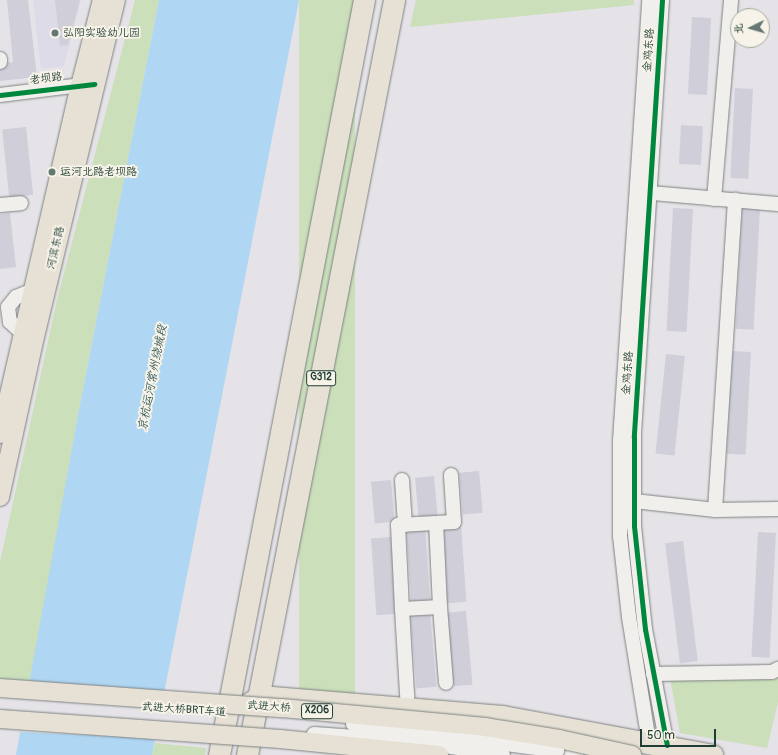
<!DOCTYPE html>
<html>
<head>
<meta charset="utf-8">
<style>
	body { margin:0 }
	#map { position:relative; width:778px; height:755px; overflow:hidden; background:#e5e3e7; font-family:Pangolin,"LXGW WenKai TC",sans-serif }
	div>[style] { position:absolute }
	.built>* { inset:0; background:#dedbe8 }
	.green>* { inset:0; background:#cadfba; transform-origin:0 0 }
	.water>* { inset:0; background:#afd6f2 }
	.pier>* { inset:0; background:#e5e3e7 }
	.building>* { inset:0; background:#cfced9; transform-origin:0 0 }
	.roads { filter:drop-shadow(0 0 1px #7e8282) drop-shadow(0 0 1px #7e8282) }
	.minor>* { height:14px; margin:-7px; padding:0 7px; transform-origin:7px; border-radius:7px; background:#f0efec }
	.major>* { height:18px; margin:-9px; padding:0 9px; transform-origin:9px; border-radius:9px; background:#e6e1d4 }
	.highway>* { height:21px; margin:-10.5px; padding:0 10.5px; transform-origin:10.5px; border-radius:10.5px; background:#e6e1d4 }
	.bridges { filter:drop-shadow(0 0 1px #7e8282) drop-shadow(0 0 1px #7e8282) }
	.minor-bridge>* { height:14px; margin:-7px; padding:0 7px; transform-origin:7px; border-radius:7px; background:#f0efec }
	.major-bridge>* { height:18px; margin:-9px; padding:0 9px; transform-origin:9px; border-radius:9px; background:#e6e1d4 }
	.cycleway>* { height:5px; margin:-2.5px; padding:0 2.5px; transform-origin:2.5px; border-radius:2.5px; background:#00873e }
	.dots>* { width:11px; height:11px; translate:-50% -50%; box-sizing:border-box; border:2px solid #f7f3e8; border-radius:50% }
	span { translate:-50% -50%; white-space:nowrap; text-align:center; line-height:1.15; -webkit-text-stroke:4px #f7f3e8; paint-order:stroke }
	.shield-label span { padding:1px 3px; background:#f7f3e8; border:1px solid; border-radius:3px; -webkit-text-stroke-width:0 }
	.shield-label { font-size:10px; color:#1f3d34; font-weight:700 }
	.poi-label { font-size:11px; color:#1f3d34 }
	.left { translate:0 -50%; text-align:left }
	.street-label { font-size:11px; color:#1f3d34 }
	.water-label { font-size:12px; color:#375b5b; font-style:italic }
	.north { position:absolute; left:730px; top:8px; width:40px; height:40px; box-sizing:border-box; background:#f7f3e8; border:1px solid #a1aaa0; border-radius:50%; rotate:265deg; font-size:11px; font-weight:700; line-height:16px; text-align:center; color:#1f3d34 }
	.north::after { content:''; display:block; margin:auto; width:14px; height:18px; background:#647773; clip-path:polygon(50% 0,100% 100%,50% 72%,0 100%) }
	.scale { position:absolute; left:640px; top:729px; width:76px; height:18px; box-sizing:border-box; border:2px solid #1f3d34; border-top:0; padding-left:5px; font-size:12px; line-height:14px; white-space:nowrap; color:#1f3d34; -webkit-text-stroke:3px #f7f3e8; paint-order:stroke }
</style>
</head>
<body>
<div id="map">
	<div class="built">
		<i style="clip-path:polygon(33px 0,81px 0,64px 66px,41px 69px)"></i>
	</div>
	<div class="green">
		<i style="clip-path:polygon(135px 0,159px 0,79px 410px,31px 681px,0 679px,0 562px,57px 300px)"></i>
		<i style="left:299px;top:0;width:56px;height:705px"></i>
		<i style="clip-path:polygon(416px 0,634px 0,634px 5px,410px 27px)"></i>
		<i style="clip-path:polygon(778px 663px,778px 702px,767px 748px,680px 733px,668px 667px,771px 666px)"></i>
		<i style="clip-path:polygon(155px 743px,206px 748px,205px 755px,152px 755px)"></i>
	</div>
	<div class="water">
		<i style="clip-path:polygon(159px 0,299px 0,152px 755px,16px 755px,79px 410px)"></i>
	</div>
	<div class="pier">
		<i style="clip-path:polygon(28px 686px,167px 696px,158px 738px,19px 732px)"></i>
	</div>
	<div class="building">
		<i style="clip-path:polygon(7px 0,28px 0,37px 77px,0 81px,0 64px,13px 62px)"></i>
		<i style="clip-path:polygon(55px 0,80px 0,68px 45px,60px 46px)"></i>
		<i style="left:692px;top:17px;width:19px;height:77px;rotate:3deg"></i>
		<i style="left:735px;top:88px;width:18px;height:90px;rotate:3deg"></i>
		<i style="left:681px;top:125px;width:22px;height:39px;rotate:3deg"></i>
		<i style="left:26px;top:127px;width:68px;height:24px;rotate:84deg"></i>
		<i style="left:742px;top:207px;width:18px;height:122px;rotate:3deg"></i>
		<i style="left:673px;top:208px;width:20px;height:123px;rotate:3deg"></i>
		<i style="clip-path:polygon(10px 213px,16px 267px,0 269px,0 214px)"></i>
		<i style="left:732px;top:351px;width:19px;height:103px;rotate:3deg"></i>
		<i style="left:666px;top:354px;width:19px;height:100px;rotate:6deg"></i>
		<i style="left:479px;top:471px;width:42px;height:20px;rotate:85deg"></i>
		<i style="left:434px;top:476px;width:42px;height:19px;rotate:85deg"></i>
		<i style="left:391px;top:480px;width:42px;height:20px;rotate:85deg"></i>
		<i style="left:461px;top:525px;width:77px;height:20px;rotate:86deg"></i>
		<i style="left:425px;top:527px;width:77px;height:19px;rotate:86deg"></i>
		<i style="left:758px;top:532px;width:18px;height:125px;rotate:3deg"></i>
		<i style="left:391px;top:537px;width:77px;height:20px;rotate:86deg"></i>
		<i style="left:683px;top:541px;width:121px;height:18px;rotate:83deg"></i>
		<i style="left:466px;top:611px;width:74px;height:19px;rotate:85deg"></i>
		<i style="left:430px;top:613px;width:74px;height:20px;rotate:85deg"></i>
	</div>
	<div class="roads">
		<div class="minor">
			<i style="left:662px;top:0;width:438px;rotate:93.7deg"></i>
			<i style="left:634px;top:437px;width:89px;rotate:90deg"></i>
			<i style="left:634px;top:526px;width:104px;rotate:83.9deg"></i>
			<i style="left:645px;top:629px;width:118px;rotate:79.3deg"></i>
			<i style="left:0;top:59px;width:3px;rotate:90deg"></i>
			<i style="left:0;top:95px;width:91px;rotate:-7deg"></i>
			<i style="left:640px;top:192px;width:139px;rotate:5deg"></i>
			<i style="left:714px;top:199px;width:200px;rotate:-85.1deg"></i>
			<i style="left:0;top:205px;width:21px;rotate:-5deg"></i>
			<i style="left:23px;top:334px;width:18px;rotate:-137deg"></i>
			<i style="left:10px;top:322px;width:15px;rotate:-98deg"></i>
			<i style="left:8px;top:307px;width:13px;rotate:-51deg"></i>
			<i style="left:16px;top:297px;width:18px;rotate:-22deg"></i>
			<i style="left:402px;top:480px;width:45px;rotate:86.2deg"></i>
			<i style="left:625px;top:500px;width:91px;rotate:6.3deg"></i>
			<i style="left:715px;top:510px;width:63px;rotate:-0.9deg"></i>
			<i style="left:715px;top:510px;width:311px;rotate:-86.3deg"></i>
			<i style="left:436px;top:523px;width:18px;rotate:-3deg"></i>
			<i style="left:454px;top:522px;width:47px;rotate:-93.7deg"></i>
			<i style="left:440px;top:607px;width:76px;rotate:85.5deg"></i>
			<i style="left:402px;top:609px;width:38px;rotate:-3deg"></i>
			<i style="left:440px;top:607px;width:84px;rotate:-92.7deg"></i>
			<i style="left:436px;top:523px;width:38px;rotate:177deg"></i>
			<i style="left:398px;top:525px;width:84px;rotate:87.3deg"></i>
			<i style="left:402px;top:609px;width:100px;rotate:86.6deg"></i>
			<i style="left:653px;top:674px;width:119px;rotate:-1deg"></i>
			<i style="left:772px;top:672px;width:7px;rotate:-27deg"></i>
			<i style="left:649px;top:742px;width:127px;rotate:-99.1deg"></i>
			<i style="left:629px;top:617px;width:81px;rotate:-96.3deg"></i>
			<i style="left:620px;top:536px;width:95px;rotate:-90deg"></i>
			<i style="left:620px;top:441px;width:442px;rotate:-86.2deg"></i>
			<i style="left:557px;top:751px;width:20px;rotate:11deg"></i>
		</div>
		<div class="major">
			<i style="left:0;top:434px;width:357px;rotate:-77.1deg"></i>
			<i style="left:80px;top:86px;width:89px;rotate:-75.7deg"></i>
			<i style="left:0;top:497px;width:164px;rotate:-77.7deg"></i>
			<i style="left:35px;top:337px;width:347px;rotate:-76.5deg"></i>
		</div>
		<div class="highway">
			<i style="left:248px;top:704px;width:14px;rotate:-34deg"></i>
			<i style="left:260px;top:696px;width:243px;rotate:4.7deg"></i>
			<i style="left:502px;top:716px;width:214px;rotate:10.5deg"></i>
			<i style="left:219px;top:755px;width:769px;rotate:-79.13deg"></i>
			<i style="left:247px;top:755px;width:769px;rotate:-78.98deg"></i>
		</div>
	</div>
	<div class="bridges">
		<div class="minor-bridge">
			<i style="left:353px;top:724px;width:206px;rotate:7.5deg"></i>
			<i style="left:314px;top:734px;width:98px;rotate:4.1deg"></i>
			<i style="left:412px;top:741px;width:92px;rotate:8.7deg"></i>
		</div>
		<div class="major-bridge">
			<i style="left:0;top:688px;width:283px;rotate:4.1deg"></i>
			<i style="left:282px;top:708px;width:204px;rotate:5.3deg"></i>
			<i style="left:485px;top:727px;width:75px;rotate:9.2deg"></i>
			<i style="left:559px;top:739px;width:75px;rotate:12.4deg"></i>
			<i style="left:0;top:719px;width:281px;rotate:4.1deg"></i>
			<i style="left:280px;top:739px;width:160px;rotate:5.7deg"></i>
		</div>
	</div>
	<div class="cycleway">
		<i style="left:662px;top:0;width:438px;rotate:93.7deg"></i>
		<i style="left:634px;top:437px;width:89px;rotate:90deg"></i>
		<i style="left:634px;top:526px;width:104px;rotate:83.9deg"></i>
		<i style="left:645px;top:629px;width:118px;rotate:79.3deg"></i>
		<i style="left:0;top:95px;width:95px;rotate:-6.7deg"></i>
	</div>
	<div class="dots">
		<i style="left:55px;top:33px;background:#647773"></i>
		<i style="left:52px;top:172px;background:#647773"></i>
	</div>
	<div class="shield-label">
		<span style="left:321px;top:378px">G312</span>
		<span style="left:317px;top:711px">X206</span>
	</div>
	<div class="poi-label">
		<span class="left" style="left:63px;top:33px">弘阳实验幼儿园</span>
		<span class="left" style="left:60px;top:172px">运河北路老坝路</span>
	</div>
	<div class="street-label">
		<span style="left:649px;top:50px;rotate:-86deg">金鸡东路</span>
		<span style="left:46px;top:79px;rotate:-7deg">老坝路</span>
		<span style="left:56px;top:248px;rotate:-77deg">河滨东路</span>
		<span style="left:628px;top:373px;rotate:-86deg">金鸡东路</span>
		<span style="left:269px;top:707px;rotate:4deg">武进大桥</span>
		<span style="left:184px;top:710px;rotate:4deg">武进大桥BRT车道</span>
	</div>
	<div class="water-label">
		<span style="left:153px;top:378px;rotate:-79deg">京杭运河常州绕城段</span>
	</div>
	<div class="north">北</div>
	<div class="scale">50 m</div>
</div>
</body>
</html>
